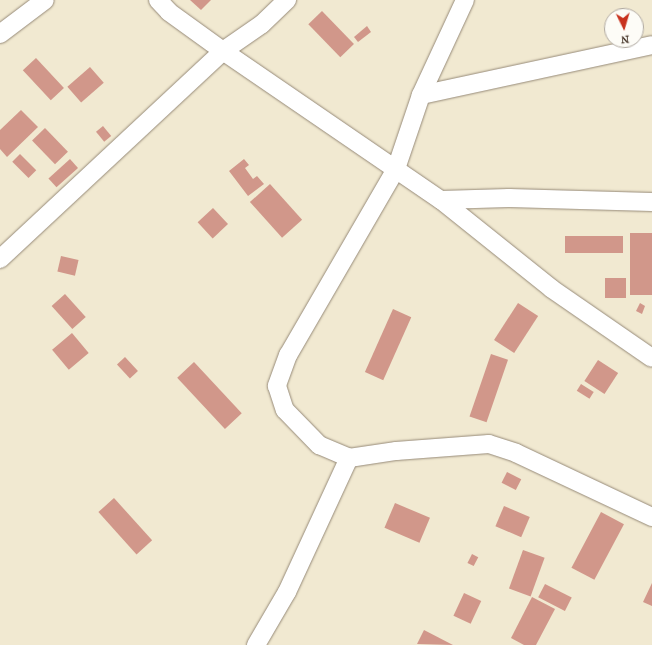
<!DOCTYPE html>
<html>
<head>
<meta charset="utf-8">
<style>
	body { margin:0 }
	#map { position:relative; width:652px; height:645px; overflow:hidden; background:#f1e9d1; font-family:"IM FELL French Canon",serif }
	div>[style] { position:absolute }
	.building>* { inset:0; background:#d1978a; transform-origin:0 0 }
	.roads { filter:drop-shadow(0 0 1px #968a78) drop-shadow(0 0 1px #968a78) }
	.minor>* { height:18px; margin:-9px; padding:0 9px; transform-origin:9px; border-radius:9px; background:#fff }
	span { translate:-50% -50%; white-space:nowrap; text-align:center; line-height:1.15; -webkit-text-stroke:4px #fdfcf7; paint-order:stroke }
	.north { position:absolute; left:604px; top:8px; width:40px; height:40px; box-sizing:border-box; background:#fdfcf7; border:1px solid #afa8a0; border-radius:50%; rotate:175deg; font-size:11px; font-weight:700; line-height:16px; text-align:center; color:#3b2a1e }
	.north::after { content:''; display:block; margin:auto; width:14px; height:18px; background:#c8321e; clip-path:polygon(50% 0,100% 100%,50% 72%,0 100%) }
</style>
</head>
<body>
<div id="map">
	<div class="building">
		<i style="clip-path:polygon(190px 0,211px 0,201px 10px)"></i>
		<i style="left:322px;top:11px;width:46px;height:19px;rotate:46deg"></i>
		<i style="clip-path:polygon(367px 26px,371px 32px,358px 42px,354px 37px)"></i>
		<i style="left:36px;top:58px;width:41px;height:18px;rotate:47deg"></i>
		<i style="left:90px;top:67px;width:21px;height:30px;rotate:49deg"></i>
		<i style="clip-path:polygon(21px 110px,38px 127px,7px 157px,0 149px,0 130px)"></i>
		<i style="left:103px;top:126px;width:13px;height:9px;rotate:51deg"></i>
		<i style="left:45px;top:128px;width:33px;height:18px;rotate:46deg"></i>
		<i style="left:20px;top:154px;width:23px;height:11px;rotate:45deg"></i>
		<i style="left:70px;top:159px;width:12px;height:29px;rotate:48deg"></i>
		<i style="clip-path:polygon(244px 159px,249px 165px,245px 168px,253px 179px,257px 176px,264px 184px,248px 196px,229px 171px)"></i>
		<i style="left:270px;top:184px;width:48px;height:27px;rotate:48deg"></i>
		<i style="left:213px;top:208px;width:22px;height:21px;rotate:47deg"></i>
		<i style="left:630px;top:233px;width:22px;height:62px"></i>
		<i style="left:623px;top:236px;width:17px;height:58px;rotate:90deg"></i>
		<i style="left:61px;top:256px;width:18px;height:16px;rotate:13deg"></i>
		<i style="left:626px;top:278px;width:20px;height:21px;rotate:90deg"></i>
		<i style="left:65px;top:294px;width:31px;height:18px;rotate:48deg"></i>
		<i style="left:518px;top:303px;width:24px;height:44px;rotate:33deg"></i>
		<i style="clip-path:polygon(640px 303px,645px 306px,642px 314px,636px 311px)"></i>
		<i style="left:393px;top:309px;width:20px;height:69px;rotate:24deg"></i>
		<i style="left:72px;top:333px;width:26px;height:26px;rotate:50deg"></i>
		<i style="left:491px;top:354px;width:18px;height:66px;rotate:19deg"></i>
		<i style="left:125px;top:357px;width:19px;height:11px;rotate:47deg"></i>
		<i style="left:598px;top:360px;width:24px;height:25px;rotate:33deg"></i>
		<i style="left:194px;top:362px;width:70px;height:23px;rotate:47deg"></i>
		<i style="left:581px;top:384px;width:15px;height:8px;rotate:32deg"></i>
		<i style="left:507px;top:472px;width:16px;height:12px;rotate:27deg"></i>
		<i style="left:114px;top:498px;width:57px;height:21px;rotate:48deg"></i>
		<i style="left:395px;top:503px;width:38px;height:27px;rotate:23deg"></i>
		<i style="left:504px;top:506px;width:28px;height:22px;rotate:23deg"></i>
		<i style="left:601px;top:512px;width:26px;height:63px;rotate:28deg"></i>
		<i style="left:523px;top:550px;width:23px;height:41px;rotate:20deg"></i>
		<i style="left:472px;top:554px;width:7px;height:10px;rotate:27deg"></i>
		<i style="clip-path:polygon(652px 583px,652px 606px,643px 602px)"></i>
		<i style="left:545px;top:584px;width:30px;height:15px;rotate:27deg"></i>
		<i style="left:464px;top:593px;width:19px;height:25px;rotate:25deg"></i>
		<i style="clip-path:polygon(532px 597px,555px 609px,536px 645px,524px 645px,511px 638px)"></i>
		<i style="clip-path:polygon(424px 630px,453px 645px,417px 644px)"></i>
	</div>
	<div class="roads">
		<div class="minor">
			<i style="left:158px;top:0;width:16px;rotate:47deg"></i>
			<i style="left:169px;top:12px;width:67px;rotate:35.8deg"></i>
			<i style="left:223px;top:51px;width:264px;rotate:34.4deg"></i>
			<i style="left:441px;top:200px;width:142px;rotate:38.7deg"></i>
			<i style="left:552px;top:289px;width:121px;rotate:34.6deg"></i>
			<i style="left:465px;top:0;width:105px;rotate:114.9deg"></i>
			<i style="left:421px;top:95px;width:78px;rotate:108.7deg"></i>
			<i style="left:396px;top:169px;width:215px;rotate:120.1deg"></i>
			<i style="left:288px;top:355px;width:33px;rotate:110deg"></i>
			<i style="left:277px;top:386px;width:25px;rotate:72deg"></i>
			<i style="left:285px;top:410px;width:49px;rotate:45.8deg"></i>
			<i style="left:319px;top:445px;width:33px;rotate:23deg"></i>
			<i style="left:349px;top:458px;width:48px;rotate:-8.5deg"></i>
			<i style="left:396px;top:451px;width:93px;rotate:-4.3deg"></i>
			<i style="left:489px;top:444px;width:28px;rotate:18deg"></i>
			<i style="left:516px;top:453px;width:150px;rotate:25.2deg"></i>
			<i style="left:0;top:34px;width:56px;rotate:-37.1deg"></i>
			<i style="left:421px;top:95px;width:236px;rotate:-12.2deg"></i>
			<i style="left:441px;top:200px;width:68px;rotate:-1.7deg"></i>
			<i style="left:509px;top:198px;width:143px;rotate:1.6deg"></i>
			<i style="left:0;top:259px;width:305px;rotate:-43deg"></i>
			<i style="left:223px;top:51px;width:47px;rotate:-34.7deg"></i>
			<i style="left:262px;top:24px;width:35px;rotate:-44deg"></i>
			<i style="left:256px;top:645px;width:61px;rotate:-59.7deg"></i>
			<i style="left:287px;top:592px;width:148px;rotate:-65.2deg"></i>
		</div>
	</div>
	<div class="north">N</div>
</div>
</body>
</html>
